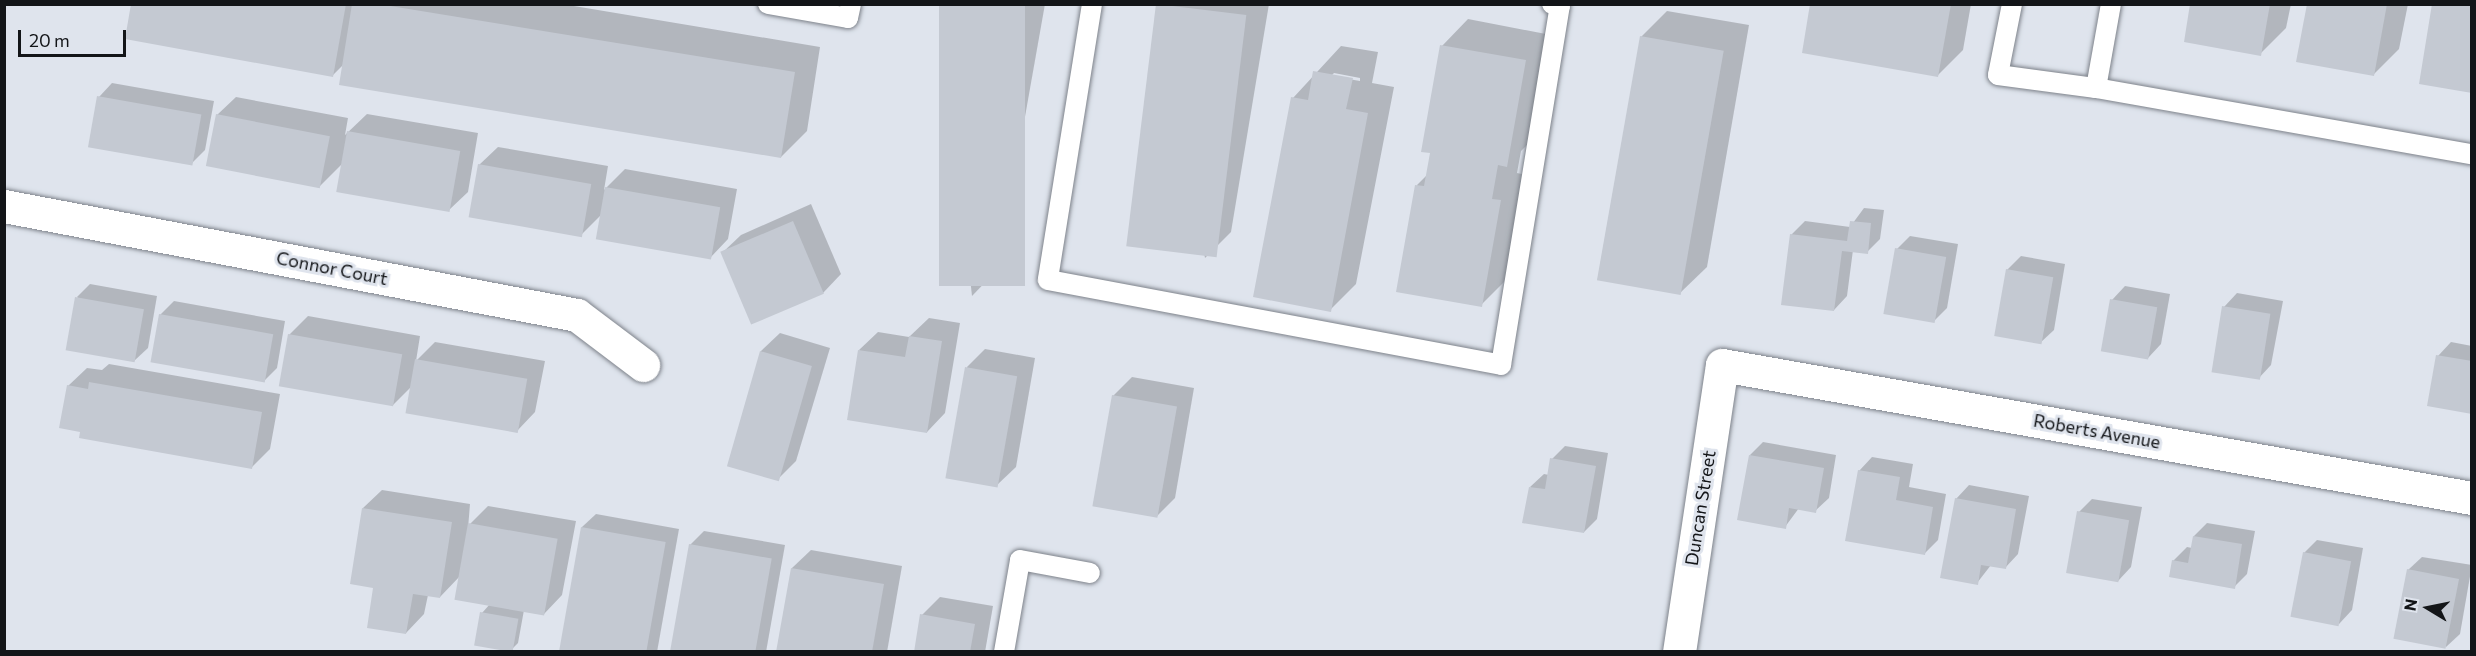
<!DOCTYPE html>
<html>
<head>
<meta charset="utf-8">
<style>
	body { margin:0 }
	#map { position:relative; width:2476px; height:656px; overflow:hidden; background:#dfe4ed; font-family:Commissioner,sans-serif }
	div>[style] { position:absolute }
	.shadow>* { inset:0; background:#0003 }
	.building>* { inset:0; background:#c4c9d2; transform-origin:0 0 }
	.roads { filter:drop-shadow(0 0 2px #7d828a) drop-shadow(0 0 2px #7d828a) }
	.lane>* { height:20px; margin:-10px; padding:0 10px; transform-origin:10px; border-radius:10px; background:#fff }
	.street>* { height:33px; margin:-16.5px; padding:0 16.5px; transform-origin:16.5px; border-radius:16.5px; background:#fff }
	span { translate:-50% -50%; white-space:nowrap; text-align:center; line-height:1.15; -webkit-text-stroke:6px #dfe4ed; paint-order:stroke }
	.street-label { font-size:18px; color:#131518 }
	.frame { position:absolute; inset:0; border:6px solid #131518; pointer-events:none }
	.north { position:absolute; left:2398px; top:578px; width:60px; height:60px; -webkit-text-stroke:4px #dfe4ed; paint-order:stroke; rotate:280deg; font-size:16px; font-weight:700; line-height:24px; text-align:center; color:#131518 }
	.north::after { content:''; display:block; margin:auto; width:21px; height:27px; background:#131518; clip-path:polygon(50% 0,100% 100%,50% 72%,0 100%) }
	.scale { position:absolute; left:18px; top:30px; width:108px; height:27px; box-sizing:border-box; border:3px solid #131518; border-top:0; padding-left:8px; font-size:18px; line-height:21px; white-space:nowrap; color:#131518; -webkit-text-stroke:4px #dfe4ed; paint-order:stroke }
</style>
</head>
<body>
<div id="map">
	<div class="shadow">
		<i style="clip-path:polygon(133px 4px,562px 4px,820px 47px,807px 131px,781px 157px,344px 64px,332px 76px)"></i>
		<i style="clip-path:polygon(940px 4px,1045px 4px,998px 269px,972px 296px)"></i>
		<i style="clip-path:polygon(1157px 4px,1269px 4px,1231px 232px,1205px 258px)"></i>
		<i style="clip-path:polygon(1812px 4px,1971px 4px,1963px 50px,1937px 76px)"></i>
		<i style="clip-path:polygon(2192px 4px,2291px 4px,2286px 28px,2260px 54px)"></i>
		<i style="clip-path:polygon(2309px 4px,2408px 4px,2399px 49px,2373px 75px)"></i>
		<i style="clip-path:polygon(1667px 11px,1749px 25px,1707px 267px,1680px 293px,1641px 37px)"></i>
		<i style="clip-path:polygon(1468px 19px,1551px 35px,1533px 139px,1521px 151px,1517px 173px,1526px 175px,1507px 279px,1481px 305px,1417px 185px,1428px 174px,1442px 46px)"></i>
		<i style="clip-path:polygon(evenodd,1341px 46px,1378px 52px,1372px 83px,1394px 87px,1356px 284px,1330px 310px,1293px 98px,1341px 46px,1334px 73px,1360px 78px,1360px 81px,1331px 76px,1334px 73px)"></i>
		<i style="clip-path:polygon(112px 83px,214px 101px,205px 150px,192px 163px,99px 97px)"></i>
		<i style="clip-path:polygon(236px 97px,348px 118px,345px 135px,367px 114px,478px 133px,468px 192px,449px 210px,342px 164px,320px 186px,217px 115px)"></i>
		<i style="clip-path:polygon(498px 147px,608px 166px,604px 190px,625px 169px,737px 189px,728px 239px,710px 258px,602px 214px,581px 235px,479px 165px)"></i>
		<i style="clip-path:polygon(811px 204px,841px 274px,823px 293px,722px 253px,741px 235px)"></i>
		<i style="clip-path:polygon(1864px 208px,1884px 210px,1880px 239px,1867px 252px,1853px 250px,1847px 296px,1834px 310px,1791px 235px,1805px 221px,1850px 227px)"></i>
		<i style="clip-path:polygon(1910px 236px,1958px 244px,1947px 308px,1934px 321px,1897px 249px)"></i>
		<i style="clip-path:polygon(2021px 256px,2065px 264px,2054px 330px,2040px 343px,2007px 270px)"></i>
		<i style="clip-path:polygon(90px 284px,157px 296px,148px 348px,134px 361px,77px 297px)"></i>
		<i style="clip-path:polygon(2125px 286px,2170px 294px,2161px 344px,2148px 358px,2112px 300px)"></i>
		<i style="clip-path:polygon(2237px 293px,2283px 301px,2271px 365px,2258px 379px,2224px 307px)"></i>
		<i style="clip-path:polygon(174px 301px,285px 321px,277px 368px,264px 381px,160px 315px)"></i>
		<i style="clip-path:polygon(308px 316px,420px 336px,416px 361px,435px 342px,545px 361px,535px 412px,517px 431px,412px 386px,393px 405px,289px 335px)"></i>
		<i style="clip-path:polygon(929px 318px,960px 323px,945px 413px,927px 432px,859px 350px,878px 332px,909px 337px)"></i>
		<i style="clip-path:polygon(780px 333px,830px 348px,796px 461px,778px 479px,728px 465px,761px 351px)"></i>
		<i style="clip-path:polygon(2451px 342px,2472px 346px,2472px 412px,2438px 356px)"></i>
		<i style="clip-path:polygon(985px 349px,1035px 358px,1016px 467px,997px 485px,967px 367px)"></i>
		<i style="clip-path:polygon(109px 364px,280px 394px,270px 449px,252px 467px,82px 430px,68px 386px,87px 368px,102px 370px)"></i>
		<i style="clip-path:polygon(1132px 377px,1194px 388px,1175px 498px,1157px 516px,1113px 396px)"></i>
		<i style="clip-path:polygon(1763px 442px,1836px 455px,1829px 498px,1815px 511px,1799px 508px,1785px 527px,1750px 455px)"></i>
		<i style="clip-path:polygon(1565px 446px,1608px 453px,1597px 519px,1584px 532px,1530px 487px,1544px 474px,1549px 475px,1552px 459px)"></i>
		<i style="clip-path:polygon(1872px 457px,1913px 464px,1909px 487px,1946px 494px,1938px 540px,1925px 553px,1859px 471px)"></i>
		<i style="clip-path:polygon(1969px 485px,2029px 496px,2018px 554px,2005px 568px,1991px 565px,1977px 583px,1956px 499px)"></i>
		<i style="clip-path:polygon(382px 490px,470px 504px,467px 541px,470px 524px,488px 506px,576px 521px,562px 595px,544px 614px,524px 610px,518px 643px,511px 650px,482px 613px,490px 604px,461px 575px,440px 597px,428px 595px,424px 614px,406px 633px,375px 587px,363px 508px)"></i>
		<i style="clip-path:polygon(2092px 499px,2142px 507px,2131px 567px,2118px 581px,2079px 512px)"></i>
		<i style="clip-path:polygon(596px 514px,679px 529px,657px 652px,560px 652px,582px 527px)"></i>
		<i style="clip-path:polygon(2207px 523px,2255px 531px,2247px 574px,2234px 587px,2173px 561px,2187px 547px,2192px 548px,2194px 536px)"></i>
		<i style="clip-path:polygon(704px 531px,785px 545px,766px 652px,671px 652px,690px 545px)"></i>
		<i style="clip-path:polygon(2317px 540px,2363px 548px,2352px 610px,2339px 624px,2304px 553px)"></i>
		<i style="clip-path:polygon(811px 550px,902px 566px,887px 652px,778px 652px,792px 568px)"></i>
		<i style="clip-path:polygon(2422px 557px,2472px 565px,2460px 634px,2446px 647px,2408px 570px)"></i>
		<i style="clip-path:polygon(940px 597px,993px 606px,985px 652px,915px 652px,922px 615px)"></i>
	</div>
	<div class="building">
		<i style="clip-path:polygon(131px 4px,346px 4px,333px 77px,125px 39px)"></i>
		<i style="clip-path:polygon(352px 4px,378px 4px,795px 72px,781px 158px,339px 85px)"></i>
		<i style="left:939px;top:4px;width:86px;height:282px"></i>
		<i style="left:1156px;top:4px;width:91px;height:244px;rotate:7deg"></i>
		<i style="clip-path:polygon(1810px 4px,1951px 4px,1938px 77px,1802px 53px)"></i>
		<i style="clip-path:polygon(2190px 4px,2270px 4px,2261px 56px,2184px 42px)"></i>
		<i style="clip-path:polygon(2307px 4px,2387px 4px,2374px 76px,2296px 62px)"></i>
		<i style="clip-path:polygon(2432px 4px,2472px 4px,2472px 93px,2419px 84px)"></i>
		<i style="left:1640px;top:36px;width:85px;height:248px;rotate:10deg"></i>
		<i style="clip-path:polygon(1440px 45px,1526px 60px,1507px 167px,1498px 165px,1492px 199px,1501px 200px,1482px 307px,1396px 292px,1415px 185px,1424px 186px,1430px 153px,1421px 152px)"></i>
		<i style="clip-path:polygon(1313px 71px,1353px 78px,1346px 109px,1368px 113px,1331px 312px,1253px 297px,1291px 97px,1308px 100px)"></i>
		<i style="left:97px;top:96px;width:106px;height:52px;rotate:10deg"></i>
		<i style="left:216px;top:114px;width:116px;height:53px;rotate:11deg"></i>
		<i style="left:347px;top:131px;width:115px;height:62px;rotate:10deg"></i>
		<i style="left:478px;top:164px;width:115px;height:54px;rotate:10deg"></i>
		<i style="left:605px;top:187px;width:117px;height:53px;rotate:10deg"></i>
		<i style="left:793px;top:221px;width:79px;height:79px;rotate:67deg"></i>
		<i style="clip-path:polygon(1850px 221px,1871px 223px,1868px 254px,1842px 251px,1834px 311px,1781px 305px,1790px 234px,1847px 241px)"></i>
		<i style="left:1895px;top:248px;width:52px;height:67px;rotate:10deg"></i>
		<i style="left:2006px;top:269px;width:48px;height:68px;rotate:10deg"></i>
		<i style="left:75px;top:297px;width:70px;height:54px;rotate:10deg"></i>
		<i style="left:2110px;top:299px;width:48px;height:53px;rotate:10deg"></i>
		<i style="left:2222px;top:306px;width:49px;height:67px;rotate:9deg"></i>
		<i style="left:159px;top:314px;width:116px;height:49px;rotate:10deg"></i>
		<i style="left:288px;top:334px;width:116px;height:53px;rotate:10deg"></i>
		<i style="clip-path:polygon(909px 336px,942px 341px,927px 433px,847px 420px,858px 350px,905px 357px)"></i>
		<i style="left:760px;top:351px;width:54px;height:120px;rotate:16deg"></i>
		<i style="clip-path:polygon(2436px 355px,2472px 361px,2472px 414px,2427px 406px)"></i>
		<i style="left:415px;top:359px;width:114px;height:55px;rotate:10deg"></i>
		<i style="left:965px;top:367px;width:53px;height:113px;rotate:10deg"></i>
		<i style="clip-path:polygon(89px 382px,262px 412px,252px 469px,79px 438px,80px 432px,59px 428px,67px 385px,88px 389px)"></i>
		<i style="left:1112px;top:395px;width:66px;height:113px;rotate:10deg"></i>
		<i style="clip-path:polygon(1749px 455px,1824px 468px,1816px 513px,1789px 508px,1786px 529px,1737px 520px)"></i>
		<i style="clip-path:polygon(1550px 458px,1596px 466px,1584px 533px,1522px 523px,1529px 487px,1545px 489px)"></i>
		<i style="clip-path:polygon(1858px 470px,1900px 477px,1896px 500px,1933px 507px,1925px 555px,1845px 541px)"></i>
		<i style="clip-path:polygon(1955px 498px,2016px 509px,2006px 569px,1981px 565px,1978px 585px,1940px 578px)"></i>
		<i style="clip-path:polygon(362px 508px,452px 522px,440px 598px,413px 594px,406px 634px,367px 628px,373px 588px,350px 584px)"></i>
		<i style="left:2077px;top:511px;width:53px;height:63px;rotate:10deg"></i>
		<i style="left:468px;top:523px;width:91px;height:78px;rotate:10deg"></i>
		<i style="left:581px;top:527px;width:86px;height:127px;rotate:10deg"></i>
		<i style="clip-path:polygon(2193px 536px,2242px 544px,2235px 589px,2169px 577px,2172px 560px,2188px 563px)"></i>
		<i style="left:689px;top:544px;width:84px;height:110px;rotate:10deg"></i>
		<i style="left:2303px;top:552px;width:49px;height:66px;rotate:11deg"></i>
		<i style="clip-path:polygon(791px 568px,884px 584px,872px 652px,776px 652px)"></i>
		<i style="left:2407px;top:569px;width:53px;height:71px;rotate:11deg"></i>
		<i style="left:480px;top:612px;width:39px;height:34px;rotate:10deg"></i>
		<i style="clip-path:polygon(920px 614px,975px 624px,970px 652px,914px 652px)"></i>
	</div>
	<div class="roads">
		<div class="lane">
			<i style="left:768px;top:4px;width:81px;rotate:9.9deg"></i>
			<i style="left:848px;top:18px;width:14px;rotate:-78deg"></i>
			<i style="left:1092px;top:4px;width:279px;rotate:99.1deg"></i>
			<i style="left:1048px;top:280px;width:461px;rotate:10.6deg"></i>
			<i style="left:1501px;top:365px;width:364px;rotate:-80.7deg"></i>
			<i style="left:1560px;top:6px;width:8px;rotate:-166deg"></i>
			<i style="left:2012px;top:4px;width:72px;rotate:101.2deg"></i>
			<i style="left:1998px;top:75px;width:99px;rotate:7.6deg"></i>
			<i style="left:2096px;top:88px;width:382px;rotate:10deg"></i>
			<i style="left:2096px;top:88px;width:85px;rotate:-79.9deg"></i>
			<i style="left:1004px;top:652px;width:93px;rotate:-80.1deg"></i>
			<i style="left:1020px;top:560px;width:71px;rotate:10.5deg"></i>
		</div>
		<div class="street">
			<i style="left:4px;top:206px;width:583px;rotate:10.77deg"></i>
			<i style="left:577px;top:315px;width:83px;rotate:37.1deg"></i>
			<i style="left:1679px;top:652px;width:290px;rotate:-81.5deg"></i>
			<i style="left:1722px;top:365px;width:762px;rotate:10.06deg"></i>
		</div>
	</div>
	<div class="street-label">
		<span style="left:332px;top:268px;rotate:11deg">Connor Court</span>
		<span style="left:2097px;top:431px;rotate:10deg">Roberts Avenue</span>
		<span style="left:1700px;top:508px;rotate:-81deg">Duncan Street</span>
	</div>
	<div class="frame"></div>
	<div class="north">N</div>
	<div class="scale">20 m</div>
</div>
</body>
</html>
